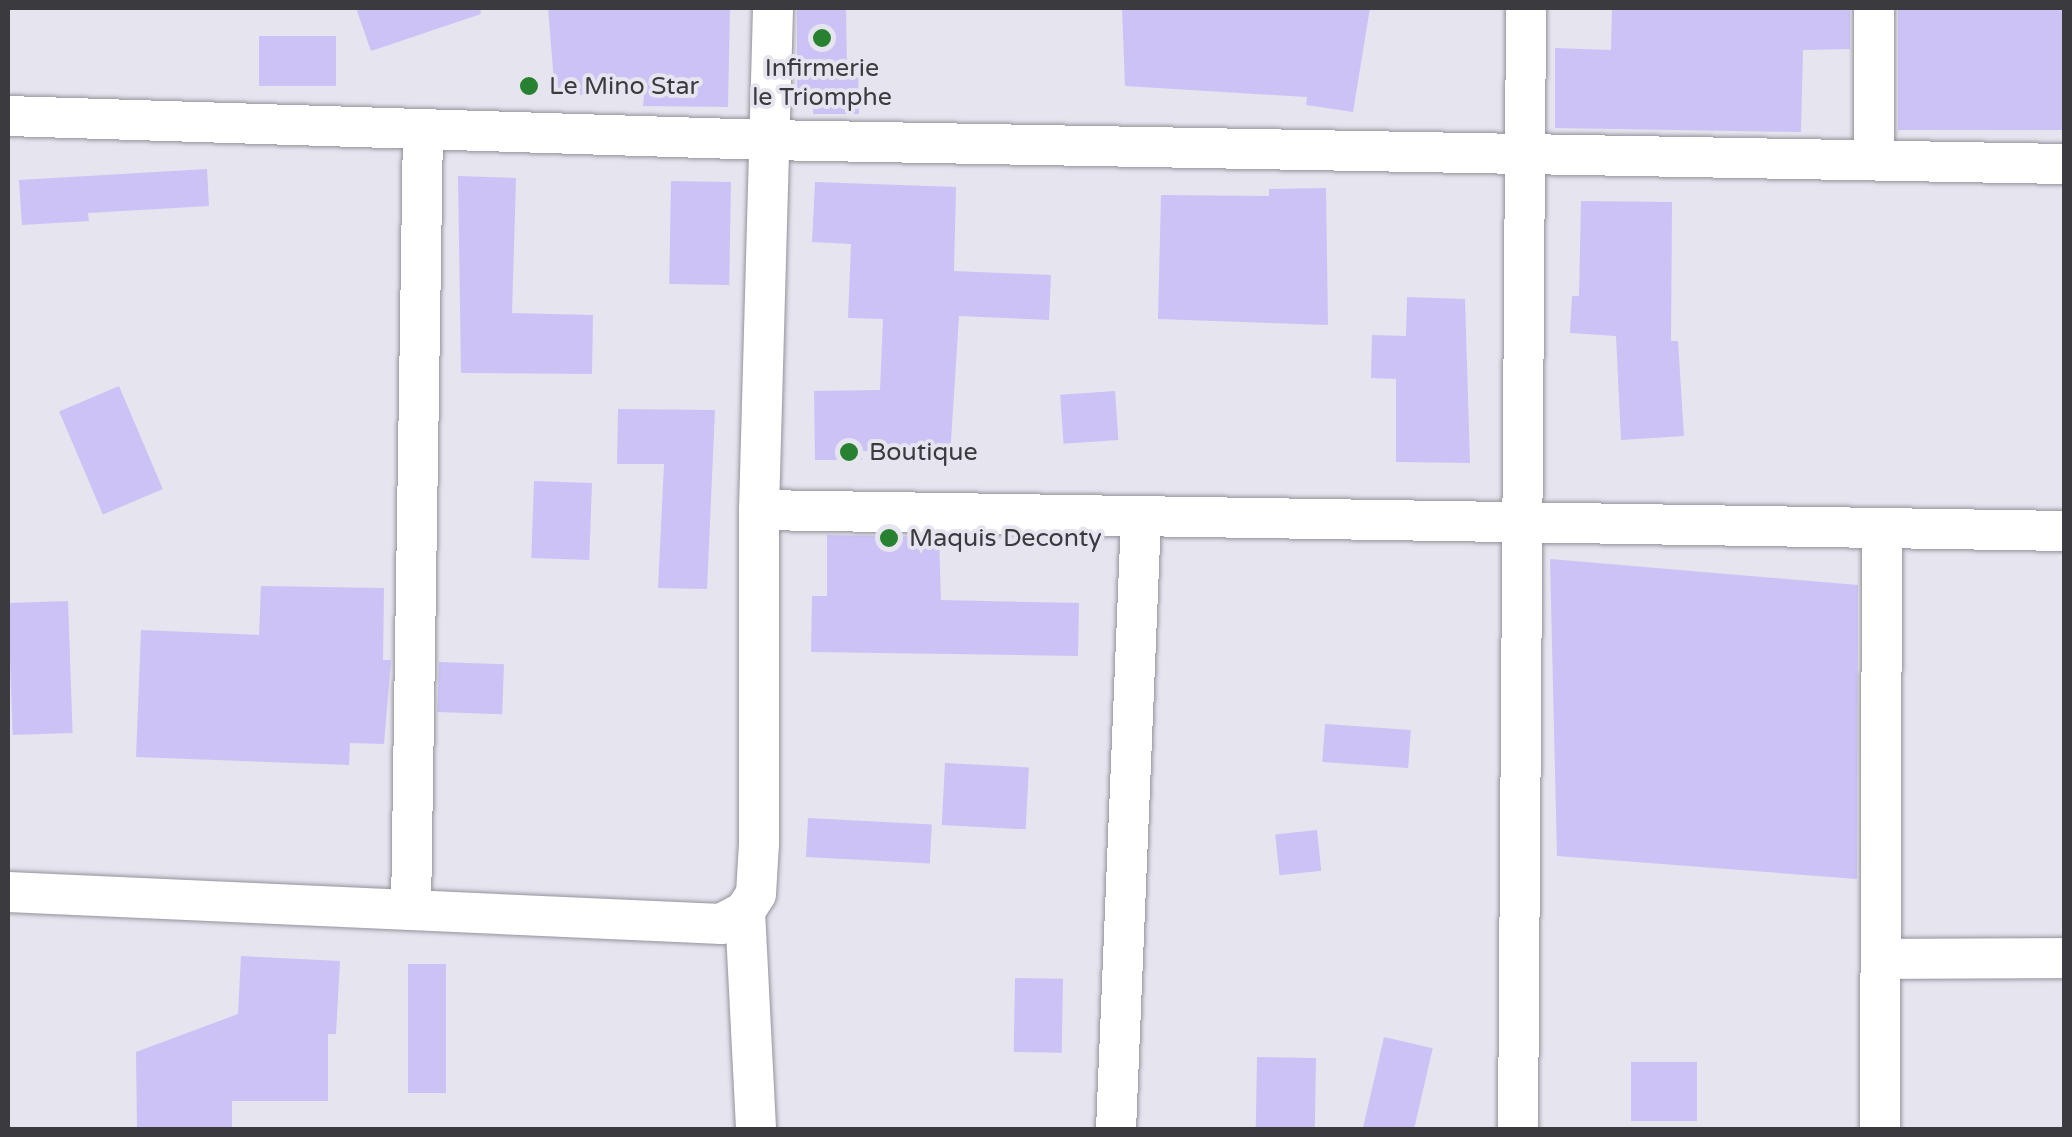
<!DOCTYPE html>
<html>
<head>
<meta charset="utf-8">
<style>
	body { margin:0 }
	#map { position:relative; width:2072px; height:1137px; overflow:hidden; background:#e6e4ee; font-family:"Varela Round",sans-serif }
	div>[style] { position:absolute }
	.building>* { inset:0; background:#cdc2f5; transform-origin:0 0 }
	.roads { filter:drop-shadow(0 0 2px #94929b) drop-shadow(0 0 2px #94929b) }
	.minor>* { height:40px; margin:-20px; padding:0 20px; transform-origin:20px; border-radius:20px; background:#fff }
	.dots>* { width:28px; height:28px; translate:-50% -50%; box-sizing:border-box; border:5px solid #e6e4ee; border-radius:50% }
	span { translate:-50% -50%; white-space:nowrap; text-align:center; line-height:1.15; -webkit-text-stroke:8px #e6e4ee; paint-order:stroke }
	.poi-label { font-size:25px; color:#3b3a3e }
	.left { translate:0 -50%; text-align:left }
	.frame { position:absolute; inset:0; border:10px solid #3b3a3e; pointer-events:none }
</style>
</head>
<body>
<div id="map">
	<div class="building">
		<i style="clip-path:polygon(356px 8px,480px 8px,481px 14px,371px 51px)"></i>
		<i style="clip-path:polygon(548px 8px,730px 8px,728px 107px,643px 106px,644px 96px,555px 94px)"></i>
		<i style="clip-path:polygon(797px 8px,846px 8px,847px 68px,858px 68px,859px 114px,813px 114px,813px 90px,797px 91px)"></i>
		<i style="clip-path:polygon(1122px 8px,1370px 8px,1353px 112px,1306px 105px,1307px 97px,1125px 86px)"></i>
		<i style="clip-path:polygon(1612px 8px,1850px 8px,1850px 49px,1803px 50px,1801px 132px,1555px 128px,1555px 48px,1611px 50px)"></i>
		<i style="left:1898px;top:8px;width:166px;height:122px"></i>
		<i style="left:259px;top:36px;width:77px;height:50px"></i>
		<i style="clip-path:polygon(207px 169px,209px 206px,88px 213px,89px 221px,22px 225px,19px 180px)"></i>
		<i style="clip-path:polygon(458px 176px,516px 178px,512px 313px,593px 315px,592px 374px,461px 373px)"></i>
		<i style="left:671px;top:181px;width:60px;height:103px;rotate:1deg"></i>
		<i style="clip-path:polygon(815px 182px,956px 187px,954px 271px,1051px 275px,1049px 320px,959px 316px,950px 456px,862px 451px,862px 460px,815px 460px,814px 391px,880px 390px,883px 319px,848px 318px,851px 244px,812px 242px)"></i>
		<i style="clip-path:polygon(1326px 188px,1328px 325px,1158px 319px,1161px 195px,1269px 196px,1269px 189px)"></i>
		<i style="clip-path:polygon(1581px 201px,1672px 202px,1671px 341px,1678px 341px,1684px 436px,1621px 440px,1616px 336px,1570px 333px,1572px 296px,1579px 296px)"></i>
		<i style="clip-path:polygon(1407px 297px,1465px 299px,1470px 463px,1396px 462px,1396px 379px,1371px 378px,1372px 335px,1406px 336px)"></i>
		<i style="left:119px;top:386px;width:112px;height:65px;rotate:67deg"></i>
		<i style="left:1115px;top:391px;width:49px;height:55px;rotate:86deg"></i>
		<i style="clip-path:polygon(618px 409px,715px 410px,707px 589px,658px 588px,664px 464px,617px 464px)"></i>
		<i style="left:534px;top:481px;width:58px;height:77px;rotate:2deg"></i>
		<i style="clip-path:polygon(827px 535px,939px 537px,941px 600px,1079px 603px,1078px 656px,811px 652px,812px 596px,827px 596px)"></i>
		<i style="clip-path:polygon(1550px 559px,1858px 585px,1857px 879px,1557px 856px)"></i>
		<i style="clip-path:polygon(261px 586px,384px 588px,383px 660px,391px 660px,384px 744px,350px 743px,349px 765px,136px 757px,141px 630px,259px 635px)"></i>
		<i style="left:68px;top:601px;width:132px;height:60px;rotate:88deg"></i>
		<i style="left:439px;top:662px;width:65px;height:50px;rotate:2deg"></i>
		<i style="left:1325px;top:724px;width:86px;height:38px;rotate:4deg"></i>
		<i style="left:945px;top:763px;width:84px;height:62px;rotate:3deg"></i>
		<i style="left:808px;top:818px;width:124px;height:39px;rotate:3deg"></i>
		<i style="left:1317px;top:830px;width:41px;height:42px;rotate:84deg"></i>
		<i style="clip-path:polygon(241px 956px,340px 961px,336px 1034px,328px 1034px,328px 1101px,232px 1101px,232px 1130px,137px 1130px,136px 1052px,238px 1014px)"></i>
		<i style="left:408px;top:964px;width:38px;height:129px"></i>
		<i style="left:1015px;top:978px;width:48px;height:74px;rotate:1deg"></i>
		<i style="left:1384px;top:1037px;width:50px;height:95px;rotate:13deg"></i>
		<i style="left:1257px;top:1057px;width:59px;height:73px;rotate:1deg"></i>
		<i style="left:1631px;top:1062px;width:66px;height:59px"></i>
	</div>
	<div class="roads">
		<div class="minor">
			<i style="left:1874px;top:8px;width:150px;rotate:90deg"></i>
			<i style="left:8px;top:116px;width:759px;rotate:1.81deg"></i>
			<i style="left:767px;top:140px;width:1297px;rotate:1.06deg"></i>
			<i style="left:759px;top:510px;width:1305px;rotate:0.92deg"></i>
			<i style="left:8px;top:892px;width:714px;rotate:2.57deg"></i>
			<i style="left:721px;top:924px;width:27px;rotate:-28deg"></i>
			<i style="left:745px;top:911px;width:20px;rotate:-57deg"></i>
			<i style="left:756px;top:894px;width:50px;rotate:-86.6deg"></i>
			<i style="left:759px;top:844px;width:334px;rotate:-90deg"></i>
			<i style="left:759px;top:510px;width:502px;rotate:-88.4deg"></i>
			<i style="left:411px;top:910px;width:780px;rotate:-89.12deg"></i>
			<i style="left:745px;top:911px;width:219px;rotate:87.1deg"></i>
			<i style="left:1883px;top:959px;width:181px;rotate:-0.3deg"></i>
			<i style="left:1116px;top:1130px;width:614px;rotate:-87.66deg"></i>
			<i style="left:1518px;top:1130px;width:1122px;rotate:-89.59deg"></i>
			<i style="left:1880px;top:1130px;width:600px;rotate:-89.81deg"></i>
		</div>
	</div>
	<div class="dots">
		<i style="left:822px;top:38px;background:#288131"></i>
		<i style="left:529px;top:86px;background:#288131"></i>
		<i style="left:849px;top:452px;background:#288131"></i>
		<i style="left:889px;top:538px;background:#288131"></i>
	</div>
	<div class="poi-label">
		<span style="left:822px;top:83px">Infirmerie<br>le Triomphe</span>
		<span class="left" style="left:549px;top:86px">Le Mino Star</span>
		<span class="left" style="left:869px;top:452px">Boutique</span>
		<span class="left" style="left:909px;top:538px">Maquis Deconty</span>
	</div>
	<div class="frame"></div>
</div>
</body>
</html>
